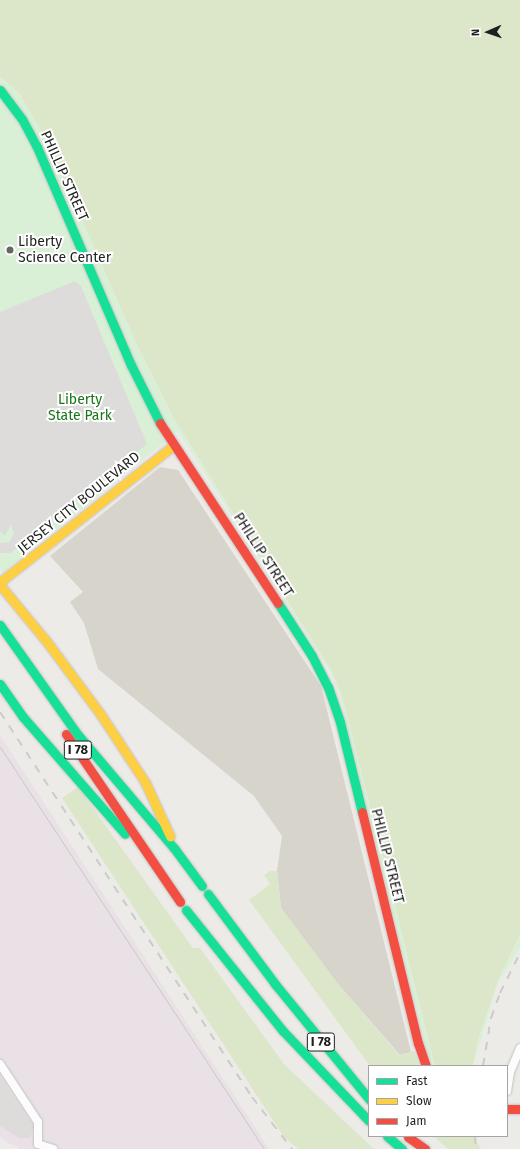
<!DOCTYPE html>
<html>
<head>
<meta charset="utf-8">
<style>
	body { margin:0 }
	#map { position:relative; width:520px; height:1149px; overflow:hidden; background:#edebe8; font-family:"Fira Sans",sans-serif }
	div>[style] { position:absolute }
	.industrial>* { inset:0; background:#eae1e7 }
	.construction>* { inset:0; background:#d6d4cb }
	.grass>* { inset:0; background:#dce7ca }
	.park>* { inset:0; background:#d9f0d6 }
	.parking>* { inset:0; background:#dddcdb }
	.roads { filter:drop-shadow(0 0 1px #c3c2c0) drop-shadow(0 0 1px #c3c2c0) }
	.street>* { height:8px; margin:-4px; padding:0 4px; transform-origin:4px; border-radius:4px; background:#fcfcfc }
	.fast>* { height:9px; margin:-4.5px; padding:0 4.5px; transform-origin:4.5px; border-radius:4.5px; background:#16e098 }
	.slow>* { height:9px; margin:-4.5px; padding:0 4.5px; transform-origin:4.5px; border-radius:4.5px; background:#ffcf43 }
	.jam>* { height:9px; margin:-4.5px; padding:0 4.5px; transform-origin:4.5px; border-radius:4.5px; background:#f24e42 }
	.tram>* { height:1px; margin:-0.5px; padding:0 0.5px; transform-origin:0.5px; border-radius:0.5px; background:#cbcbca }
	.rail>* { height:2px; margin-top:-1px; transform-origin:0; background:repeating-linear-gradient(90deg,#cbcbca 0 8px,transparent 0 16px) }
	.dots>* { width:11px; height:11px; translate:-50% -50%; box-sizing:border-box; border:2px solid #fff; border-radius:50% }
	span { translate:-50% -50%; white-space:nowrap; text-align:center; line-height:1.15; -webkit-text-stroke:4px #fff; paint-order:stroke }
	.shield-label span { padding:1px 3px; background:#fff; border:1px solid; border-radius:3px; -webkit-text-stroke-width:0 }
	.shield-label { font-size:13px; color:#1f1f1f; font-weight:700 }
	.street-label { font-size:14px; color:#1f1f1f }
	.poi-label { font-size:14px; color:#1f1f1f }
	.left { translate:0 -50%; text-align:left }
	.park-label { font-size:14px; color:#177417 }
	.legend { position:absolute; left:368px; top:1065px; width:140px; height:72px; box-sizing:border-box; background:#fff; border:1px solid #a5a5a5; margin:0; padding:5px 7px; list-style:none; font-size:12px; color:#1f1f1f }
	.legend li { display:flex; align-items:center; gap:8px; height:20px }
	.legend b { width:20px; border:1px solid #a5a5a5 }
	.north { position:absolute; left:468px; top:12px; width:40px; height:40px; -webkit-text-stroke:3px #fff; paint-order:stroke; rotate:268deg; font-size:11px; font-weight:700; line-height:16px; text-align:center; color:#1f1f1f }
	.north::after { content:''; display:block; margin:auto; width:14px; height:18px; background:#1f1f1f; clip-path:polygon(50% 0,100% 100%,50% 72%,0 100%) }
</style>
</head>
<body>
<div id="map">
	<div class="industrial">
		<i style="clip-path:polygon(0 735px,269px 1149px,18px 1149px,18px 1147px,6px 1142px,0 1136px)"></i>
	</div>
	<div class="construction">
		<i style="clip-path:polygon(160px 467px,178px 470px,321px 686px,411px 1052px,400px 1055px,338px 984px,281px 908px,277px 871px,282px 836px,254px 796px,98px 669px,84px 623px,70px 602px,83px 592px,50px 556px)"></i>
	</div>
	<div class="grass">
		<i style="clip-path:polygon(0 0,520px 0,520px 935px,498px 981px,478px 1040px,473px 1066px,435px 1066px,341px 692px,332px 672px,173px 417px,137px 345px,47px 141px,19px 93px,0 77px)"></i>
		<i style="clip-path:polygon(78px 787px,193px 948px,200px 948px,284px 1064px,374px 1149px,298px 1149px,284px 1137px,62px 798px)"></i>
		<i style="clip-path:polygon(270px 871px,277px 871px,281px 908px,338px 984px,399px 1055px,414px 1051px,420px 1066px,370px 1066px,249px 900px,270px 884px,264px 875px)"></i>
		<i style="clip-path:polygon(433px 1136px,473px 1136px,481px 1149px,448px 1149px)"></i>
	</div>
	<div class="park">
		<i style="clip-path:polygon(0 77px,19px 93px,47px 141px,137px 345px,173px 417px,332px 672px,341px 692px,435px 1066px,428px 1056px,339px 692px,331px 673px,178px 431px,3px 573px,0 569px)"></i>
		<i style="clip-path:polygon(520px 935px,520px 948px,498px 983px,473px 1066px,478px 1040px,498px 981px)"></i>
	</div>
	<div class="parking">
		<i style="clip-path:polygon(75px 281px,81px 286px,147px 444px,31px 539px,25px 536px,17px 548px,10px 553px,0 553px,0 543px,9px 542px,14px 533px,11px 525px,5px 536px,0 531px,0 312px)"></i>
		<i style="clip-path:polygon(0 1076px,34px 1127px,30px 1138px,19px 1138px,0 1126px)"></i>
	</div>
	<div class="roads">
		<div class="street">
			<i style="left:0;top:1064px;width:69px;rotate:56.8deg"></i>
			<i style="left:38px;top:1122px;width:22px;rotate:90deg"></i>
			<i style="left:38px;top:1144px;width:16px;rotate:18deg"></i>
			<i style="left:507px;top:1091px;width:19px;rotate:-81deg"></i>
			<i style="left:510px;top:1072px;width:26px;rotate:-67deg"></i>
		</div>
		<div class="fast">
			<i style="left:0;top:90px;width:36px;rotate:53deg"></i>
			<i style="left:22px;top:119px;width:32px;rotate:62deg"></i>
			<i style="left:37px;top:147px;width:237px;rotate:66.7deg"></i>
			<i style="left:131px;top:365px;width:65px;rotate:63.4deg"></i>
			<i style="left:278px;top:603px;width:63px;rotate:57.3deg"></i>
			<i style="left:312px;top:656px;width:35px;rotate:63deg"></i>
			<i style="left:328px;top:687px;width:37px;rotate:71deg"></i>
			<i style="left:340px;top:722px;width:93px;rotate:76.3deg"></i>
			<i style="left:0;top:625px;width:135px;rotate:54.7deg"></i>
			<i style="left:78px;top:735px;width:148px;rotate:49.7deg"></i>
			<i style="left:174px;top:848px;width:47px;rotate:53.6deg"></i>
			<i style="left:0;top:684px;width:40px;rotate:55.1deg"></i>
			<i style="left:23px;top:717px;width:155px;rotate:48.9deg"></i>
			<i style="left:208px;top:894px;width:112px;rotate:53.3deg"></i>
			<i style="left:275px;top:984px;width:149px;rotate:50.7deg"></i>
			<i style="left:186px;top:910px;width:155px;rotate:51.3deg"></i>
			<i style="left:283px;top:1031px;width:124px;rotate:46.3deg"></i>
			<i style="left:387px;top:1136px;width:20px;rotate:41deg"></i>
		</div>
		<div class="slow">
			<i style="left:0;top:582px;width:221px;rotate:-38.2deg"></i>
			<i style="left:0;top:585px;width:74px;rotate:50.5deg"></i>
			<i style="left:47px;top:642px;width:91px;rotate:53.5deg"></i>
			<i style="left:101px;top:715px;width:80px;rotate:56.7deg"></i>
			<i style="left:145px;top:782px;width:60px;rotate:65.2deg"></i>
		</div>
		<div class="jam">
			<i style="left:160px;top:423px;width:215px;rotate:56.8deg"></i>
			<i style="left:66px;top:734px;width:203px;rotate:55.8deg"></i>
			<i style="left:362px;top:812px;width:238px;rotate:76.4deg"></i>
			<i style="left:418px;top:1043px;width:24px;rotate:71deg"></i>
			<i style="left:507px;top:1109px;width:13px"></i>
			<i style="left:408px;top:1137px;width:21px;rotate:35deg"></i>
		</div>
	</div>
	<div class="tram">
		<i style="left:0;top:747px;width:481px;rotate:56.7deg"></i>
	</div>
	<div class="rail">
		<i style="left:0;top:712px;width:460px;rotate:56.8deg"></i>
		<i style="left:252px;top:1097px;width:66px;rotate:52.4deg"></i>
		<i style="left:483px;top:1066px;width:49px;rotate:-80.5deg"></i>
		<i style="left:491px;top:1018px;width:27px;rotate:-70deg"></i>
		<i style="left:500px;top:993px;width:45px;rotate:-63.4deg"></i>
		<i style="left:475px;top:1136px;width:13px;rotate:86deg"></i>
	</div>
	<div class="dots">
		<i style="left:10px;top:250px;background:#676665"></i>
	</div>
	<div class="shield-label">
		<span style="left:78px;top:750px">I 78</span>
		<span style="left:321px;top:1042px">I 78</span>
	</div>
	<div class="street-label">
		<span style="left:64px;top:176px;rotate:66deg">PHILLIP STREET</span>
		<span style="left:79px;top:503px;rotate:-39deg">JERSEY CITY BOULEVARD</span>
		<span style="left:263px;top:555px;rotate:57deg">PHILLIP STREET</span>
		<span style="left:387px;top:856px;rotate:76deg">PHILLIP STREET</span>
	</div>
	<div class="poi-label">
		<span class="left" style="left:18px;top:250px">Liberty<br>Science Center</span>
	</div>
	<div class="park-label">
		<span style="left:80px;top:408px">Liberty<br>State Park</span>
	</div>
	<ul class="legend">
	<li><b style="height:5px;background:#16e098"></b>Fast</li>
	<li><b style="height:5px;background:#ffcf43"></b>Slow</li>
	<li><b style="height:5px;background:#f24e42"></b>Jam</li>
	</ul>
	<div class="north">N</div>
</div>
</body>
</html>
